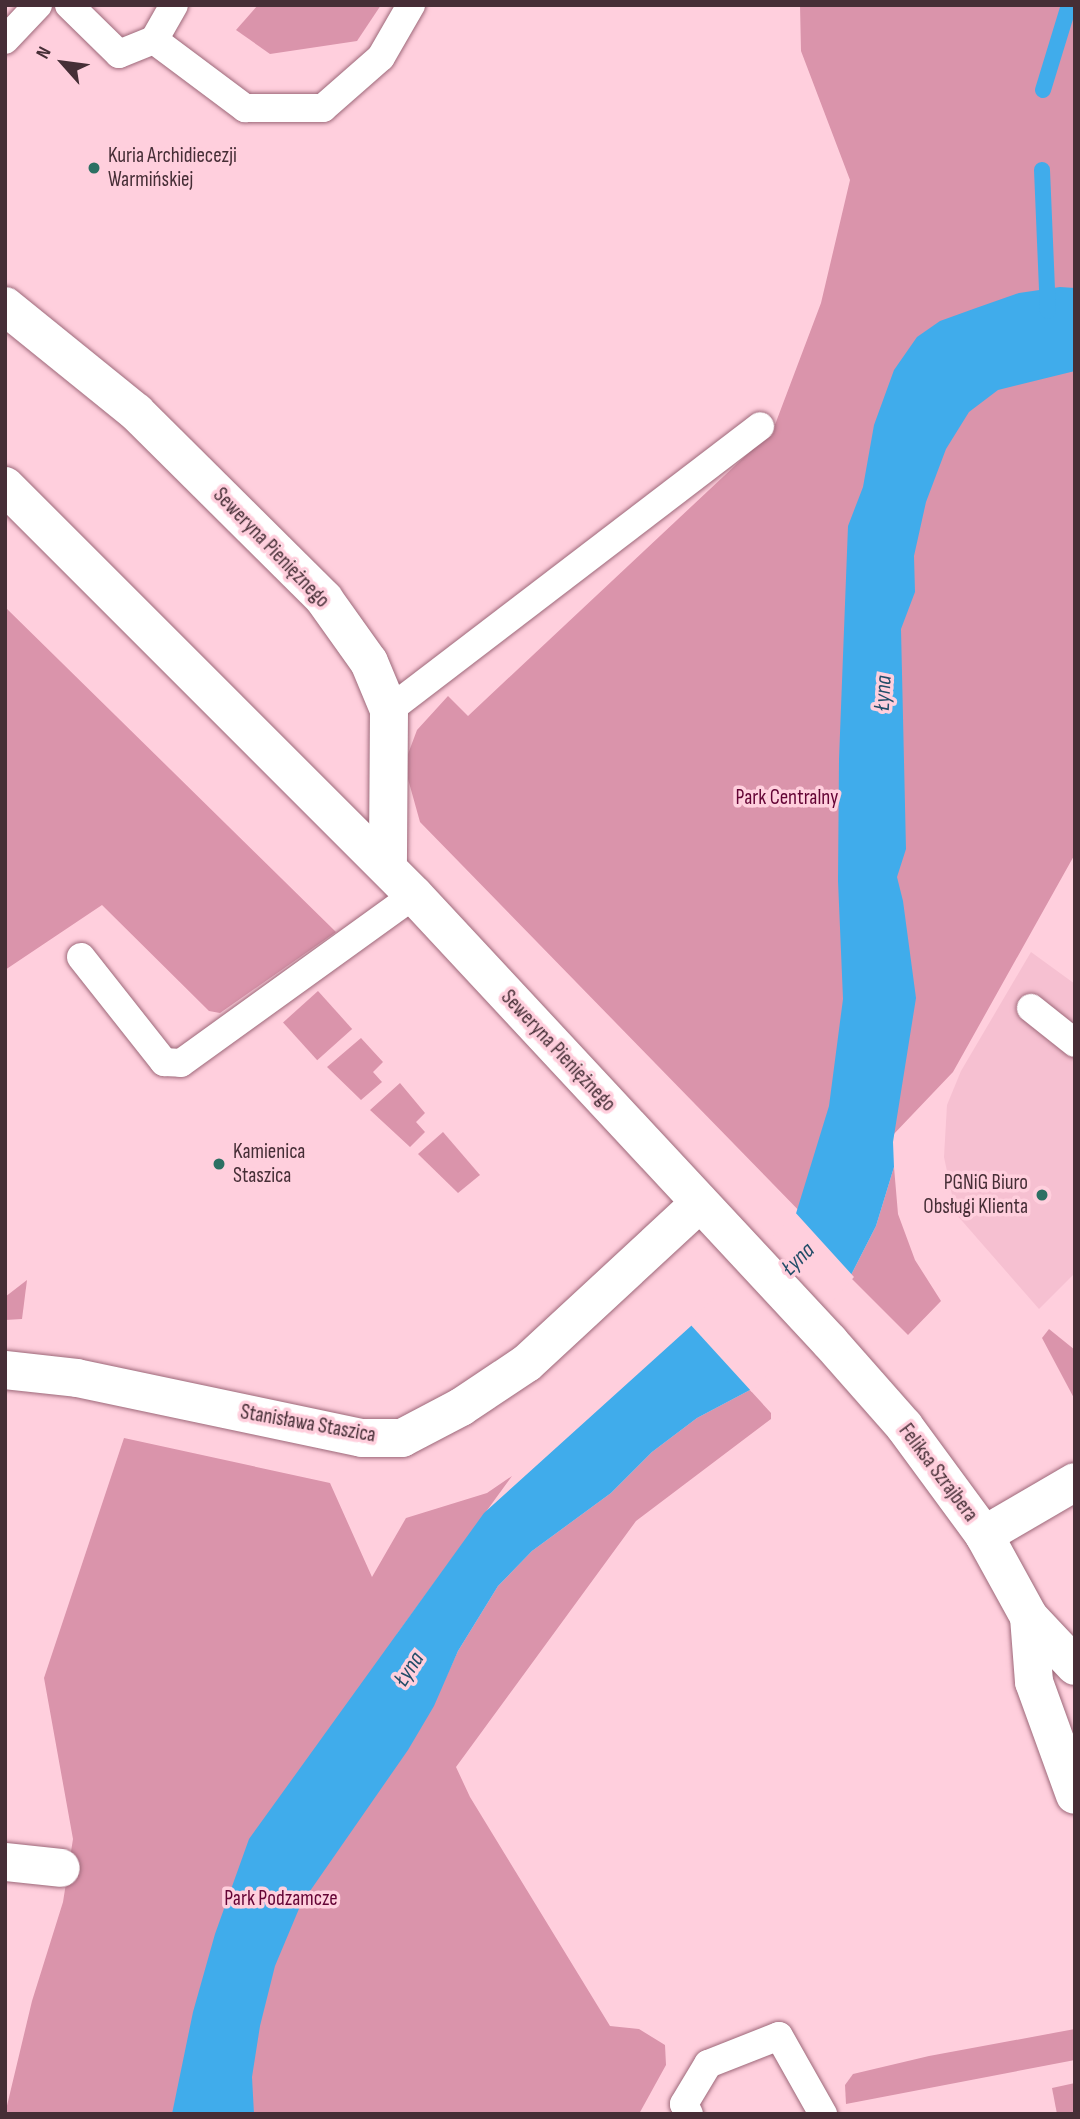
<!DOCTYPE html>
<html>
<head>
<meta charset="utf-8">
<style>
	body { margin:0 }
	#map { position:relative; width:1080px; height:2119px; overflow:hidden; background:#ffcfdd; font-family:"Sofia Sans Condensed",sans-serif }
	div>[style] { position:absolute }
	.built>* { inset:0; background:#f6c0d1 }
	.green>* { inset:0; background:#da94ab; transform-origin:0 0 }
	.water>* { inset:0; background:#40aceb }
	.pier>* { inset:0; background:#ffcfdd }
	.stream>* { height:16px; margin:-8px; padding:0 8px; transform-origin:8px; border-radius:8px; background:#40aceb }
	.roads { filter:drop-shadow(0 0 2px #9d6879) drop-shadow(0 0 2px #9d6879) }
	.lane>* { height:28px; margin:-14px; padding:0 14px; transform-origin:14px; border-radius:14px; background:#fff }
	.street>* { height:38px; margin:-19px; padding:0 19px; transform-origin:19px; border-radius:19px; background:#fff }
	.secondary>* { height:38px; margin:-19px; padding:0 19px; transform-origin:19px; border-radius:19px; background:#fff }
	.dots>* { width:19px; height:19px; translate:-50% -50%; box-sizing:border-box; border:4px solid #ffcfdd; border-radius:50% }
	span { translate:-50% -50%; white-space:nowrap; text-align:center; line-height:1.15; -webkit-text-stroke:7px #ffcfdd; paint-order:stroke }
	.poi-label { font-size:21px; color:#462e36 }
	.left { translate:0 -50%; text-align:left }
	.right { translate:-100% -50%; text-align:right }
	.street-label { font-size:21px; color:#462e36 }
	.park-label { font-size:21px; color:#640435 }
	.water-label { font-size:23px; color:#224d68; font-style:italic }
	.frame { position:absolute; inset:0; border:7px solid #462e36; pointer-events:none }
	.north { position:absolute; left:28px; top:28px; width:70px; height:70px; -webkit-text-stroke:5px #ffcfdd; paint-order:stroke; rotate:298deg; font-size:19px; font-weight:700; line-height:28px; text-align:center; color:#462e36 }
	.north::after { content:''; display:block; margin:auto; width:24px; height:32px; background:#462e36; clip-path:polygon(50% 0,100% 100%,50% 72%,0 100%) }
</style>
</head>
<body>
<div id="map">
	<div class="built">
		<i style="clip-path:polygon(1031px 952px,1075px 984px,1075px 1273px,1039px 1309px,956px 1214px,944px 1157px,947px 1105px,961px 1071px)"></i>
	</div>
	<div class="green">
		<i style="clip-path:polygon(258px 5px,381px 5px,357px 41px,270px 54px,236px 30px)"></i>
		<i style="clip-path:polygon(800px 5px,1075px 5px,1075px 854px,953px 1072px,810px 1222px,420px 822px,408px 779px,408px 754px,417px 730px,448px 696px,468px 716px,773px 430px,821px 303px,850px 180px,801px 51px)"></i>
		<i style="clip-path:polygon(5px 607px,336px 932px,220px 1013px,209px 1011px,102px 905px,5px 970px)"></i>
		<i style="left:318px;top:991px;width:51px;height:47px;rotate:48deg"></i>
		<i style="clip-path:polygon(361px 1038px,383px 1062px,373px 1072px,382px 1082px,361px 1100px,327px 1067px)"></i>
		<i style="clip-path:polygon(400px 1083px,425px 1113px,416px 1122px,425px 1132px,410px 1147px,370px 1110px)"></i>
		<i style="clip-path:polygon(443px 1132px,480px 1175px,458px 1193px,418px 1154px)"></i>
		<i style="clip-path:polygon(894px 1167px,898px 1214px,915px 1260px,941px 1301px,908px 1335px,850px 1277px,876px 1226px)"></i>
		<i style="clip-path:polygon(27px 1280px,22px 1319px,5px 1320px,5px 1297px)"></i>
		<i style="clip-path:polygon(1049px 1329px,1075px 1350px,1075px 1400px,1042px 1338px)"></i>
		<i style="clip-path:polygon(750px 1390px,771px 1413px,771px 1419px,636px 1521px,456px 1767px,470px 1797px,610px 2026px,639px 2029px,665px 2045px,666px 2065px,639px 2114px,5px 2114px,32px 2001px,63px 1902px,73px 1839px,44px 1678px,124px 1438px,330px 1483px,372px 1577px,406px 1518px,487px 1493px,512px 1476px,397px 1634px,431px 1710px,458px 1651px,498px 1586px,532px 1551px,611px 1493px,652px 1452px,697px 1418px)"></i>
		<i style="clip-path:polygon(1075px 2029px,1075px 2060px,846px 2104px,845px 2085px,853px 2074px,929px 2056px)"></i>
		<i style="clip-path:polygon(1075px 2083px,1075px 2114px,1057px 2114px,1052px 2088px)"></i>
	</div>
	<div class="water">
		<i style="clip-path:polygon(1060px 287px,1075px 288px,1075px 371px,998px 390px,969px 412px,946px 449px,926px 502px,914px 556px,915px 592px,901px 629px,906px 849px,897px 877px,903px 901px,916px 998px,893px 1142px,894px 1167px,876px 1226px,850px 1277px,750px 1390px,697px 1418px,652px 1452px,611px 1493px,532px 1551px,498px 1586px,458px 1651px,434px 1706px,408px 1750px,301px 1904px,275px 1966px,260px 2026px,252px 2077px,254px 2114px,172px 2114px,193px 2012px,215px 1934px,249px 1839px,484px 1513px,691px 1326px,794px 1220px,829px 1106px,843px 999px,838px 881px,839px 759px,848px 526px,863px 487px,874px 425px,894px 370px,917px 337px,940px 321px,976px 308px,1019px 293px)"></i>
	</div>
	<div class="pier">
		<i style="clip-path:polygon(794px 1211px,854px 1277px,752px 1392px,689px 1323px,791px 1218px)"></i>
	</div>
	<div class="stream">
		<i style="left:1043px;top:90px;width:89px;rotate:-73deg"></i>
		<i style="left:1042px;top:170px;width:141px;rotate:87.6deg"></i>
	</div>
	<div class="roads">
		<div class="lane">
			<i style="left:69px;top:5px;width:70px;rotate:44.4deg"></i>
			<i style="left:119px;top:54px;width:38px;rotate:-22deg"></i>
			<i style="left:154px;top:40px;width:40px;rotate:-60.3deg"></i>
			<i style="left:5px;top:40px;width:48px;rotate:-46.7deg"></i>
			<i style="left:154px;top:40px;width:114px;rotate:36.8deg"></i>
			<i style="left:245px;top:108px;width:78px"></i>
			<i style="left:323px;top:108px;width:77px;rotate:-41.3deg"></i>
			<i style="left:381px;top:57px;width:60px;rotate:-60deg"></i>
			<i style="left:389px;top:710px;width:467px;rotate:-37.4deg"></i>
			<i style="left:81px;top:957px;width:134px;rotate:51.7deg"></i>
			<i style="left:164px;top:1062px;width:17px;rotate:3deg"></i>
			<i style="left:181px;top:1063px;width:287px;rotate:-35.8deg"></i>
			<i style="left:1031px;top:1008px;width:56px;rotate:38.5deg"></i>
			<i style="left:689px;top:2114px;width:11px;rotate:-117deg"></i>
			<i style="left:684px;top:2104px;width:47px;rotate:-59deg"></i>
			<i style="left:708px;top:2064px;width:76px;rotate:-21.5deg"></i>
			<i style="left:779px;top:2036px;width:90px;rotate:60.6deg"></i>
		</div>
		<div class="street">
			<i style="left:5px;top:306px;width:169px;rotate:39deg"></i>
			<i style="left:136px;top:412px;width:265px;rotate:44.8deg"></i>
			<i style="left:324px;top:599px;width:77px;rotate:54.5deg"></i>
			<i style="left:369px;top:662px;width:52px;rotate:67.4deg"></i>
			<i style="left:389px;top:710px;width:158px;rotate:90.4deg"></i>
			<i style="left:5px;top:1370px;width:72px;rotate:6.3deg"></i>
			<i style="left:77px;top:1378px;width:291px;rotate:11.9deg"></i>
			<i style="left:362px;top:1438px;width:40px"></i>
			<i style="left:402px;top:1438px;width:67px;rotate:-27.7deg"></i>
			<i style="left:461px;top:1407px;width:79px;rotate:-33.7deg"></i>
			<i style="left:527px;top:1363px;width:234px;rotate:-42.8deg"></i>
			<i style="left:984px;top:1535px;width:105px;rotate:-30.2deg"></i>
			<i style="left:5px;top:1862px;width:56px;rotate:6.1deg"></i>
		</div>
		<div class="secondary">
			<i style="left:5px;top:486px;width:578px;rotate:45deg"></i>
			<i style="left:414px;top:895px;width:611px;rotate:47.06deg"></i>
			<i style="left:830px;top:1342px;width:112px;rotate:48.6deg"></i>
			<i style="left:904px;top:1426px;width:135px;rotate:53.7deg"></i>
			<i style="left:984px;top:1535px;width:94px;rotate:61.2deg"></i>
			<i style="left:1029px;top:1617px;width:67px;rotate:46.8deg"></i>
			<i style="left:1029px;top:1617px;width:65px;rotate:85.6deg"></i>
			<i style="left:1034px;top:1682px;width:120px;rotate:70.1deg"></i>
		</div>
	</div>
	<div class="dots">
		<i style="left:94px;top:168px;background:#2c7063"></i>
		<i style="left:219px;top:1164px;background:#2c7063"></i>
		<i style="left:1042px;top:1195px;background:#2c7063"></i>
	</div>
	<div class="poi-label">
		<span class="left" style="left:108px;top:168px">Kuria Archidiecezji<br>Warmińskiej</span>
		<span class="left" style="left:233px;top:1164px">Kamienica<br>Staszica</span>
		<span class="right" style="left:1028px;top:1195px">PGNiG Biuro<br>Obsługi Klienta</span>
	</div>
	<div class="street-label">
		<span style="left:271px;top:548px;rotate:46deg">Seweryna Pieniężnego</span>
		<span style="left:558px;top:1051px;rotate:47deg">Seweryna Pieniężnego</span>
		<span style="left:308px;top:1424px;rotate:10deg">Stanisława Staszica</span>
		<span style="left:938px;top:1473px;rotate:53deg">Feliksa Szrajbera</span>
	</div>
	<div class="park-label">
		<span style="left:787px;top:798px">Park Centralny</span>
		<span style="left:281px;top:1899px">Park Podzamcze</span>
	</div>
	<div class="water-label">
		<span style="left:883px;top:693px;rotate:-87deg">Łyna</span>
		<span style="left:798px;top:1259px;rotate:-44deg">Łyna</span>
		<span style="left:409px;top:1669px;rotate:-57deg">Łyna</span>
	</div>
	<div class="frame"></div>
	<div class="north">N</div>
</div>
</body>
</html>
